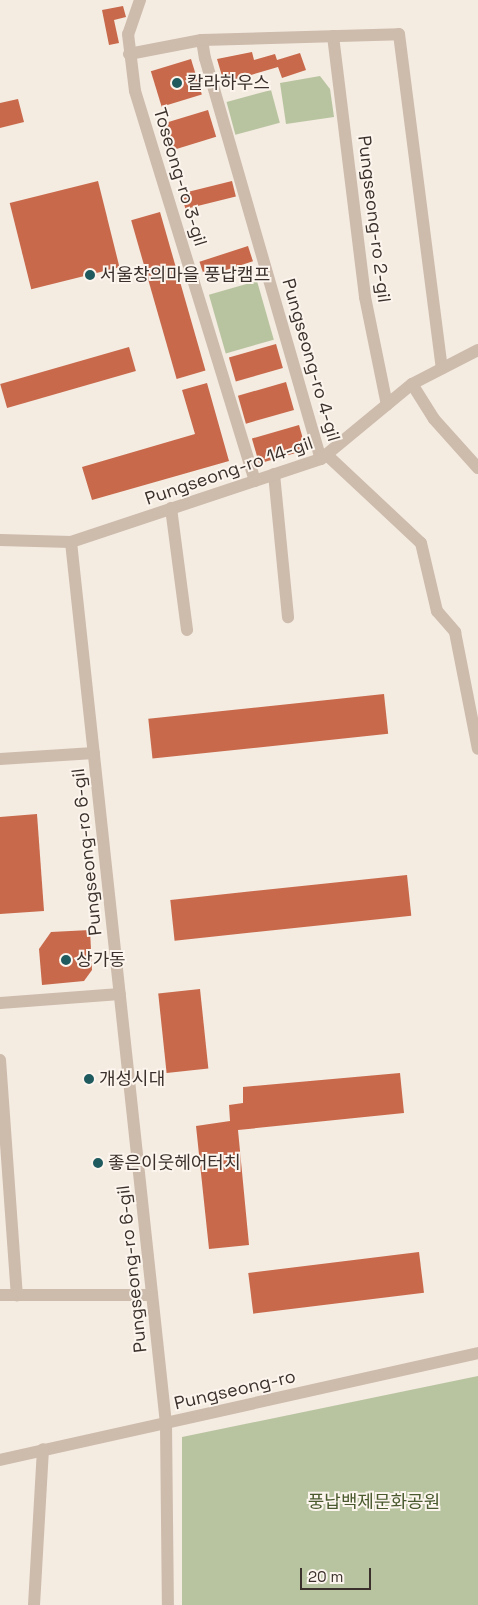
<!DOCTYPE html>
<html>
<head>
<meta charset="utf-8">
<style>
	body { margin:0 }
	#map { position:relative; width:478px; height:1605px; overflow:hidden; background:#f4ebe1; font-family:"Space Grotesk","Noto Sans KR",sans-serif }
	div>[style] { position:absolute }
	.green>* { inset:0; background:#b8c4a0; transform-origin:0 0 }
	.building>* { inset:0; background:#c8694b; transform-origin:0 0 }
	.minor>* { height:12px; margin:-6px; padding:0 6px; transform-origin:6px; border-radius:6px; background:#cdbbac }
	.dots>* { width:14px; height:14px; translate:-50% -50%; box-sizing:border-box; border:2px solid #fbf5ee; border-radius:50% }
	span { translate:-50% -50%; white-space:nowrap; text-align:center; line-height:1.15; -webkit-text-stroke:4px #fbf5ee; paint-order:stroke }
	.poi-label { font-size:18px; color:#3b302b }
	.left { translate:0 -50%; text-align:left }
	.street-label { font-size:18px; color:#3b302b }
	.park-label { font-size:18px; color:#4a5a2e }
	.scale { position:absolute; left:300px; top:1568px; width:71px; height:22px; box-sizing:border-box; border:2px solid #3b302b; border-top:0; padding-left:6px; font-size:15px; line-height:18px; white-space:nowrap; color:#3b302b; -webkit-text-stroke:4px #fbf5ee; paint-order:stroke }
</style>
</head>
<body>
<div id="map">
	<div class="green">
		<i style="clip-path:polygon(320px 76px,330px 89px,334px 117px,286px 124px,280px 83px)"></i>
		<i style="left:271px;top:90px;width:34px;height:46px;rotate:75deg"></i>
		<i style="left:257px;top:281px;width:61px;height:50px;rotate:74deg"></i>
		<i style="clip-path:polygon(478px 1376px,478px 1605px,182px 1605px,182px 1437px)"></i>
	</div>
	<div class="building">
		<i style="clip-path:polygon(123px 6px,126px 17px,114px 20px,119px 43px,109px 45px,102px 10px)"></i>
		<i style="clip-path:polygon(252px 52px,254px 60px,275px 54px,277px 60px,300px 53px,306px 70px,282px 78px,278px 67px,224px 83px,217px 59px)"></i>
		<i style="left:191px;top:59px;width:37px;height:42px;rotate:73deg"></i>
		<i style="clip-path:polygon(18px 99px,24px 122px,0 128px,0 103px)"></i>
		<i style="left:208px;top:110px;width:28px;height:50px;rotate:73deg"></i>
		<i style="left:98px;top:181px;width:89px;height:91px;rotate:76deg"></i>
		<i style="left:232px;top:181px;width:16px;height:52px;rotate:76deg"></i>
		<i style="left:160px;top:212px;width:165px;height:30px;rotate:74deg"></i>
		<i style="left:248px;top:246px;width:16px;height:51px;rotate:72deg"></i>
		<i style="left:276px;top:344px;width:25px;height:49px;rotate:74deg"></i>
		<i style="left:129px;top:347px;width:25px;height:134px;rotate:74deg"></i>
		<i style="left:286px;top:382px;width:29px;height:50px;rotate:74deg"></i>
		<i style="clip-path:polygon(207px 383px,229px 461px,92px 500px,82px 467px,195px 434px,182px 390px)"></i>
		<i style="left:299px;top:425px;width:26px;height:49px;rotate:74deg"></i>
		<i style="left:384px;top:694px;width:40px;height:237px;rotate:84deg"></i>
		<i style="clip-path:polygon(37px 814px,44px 911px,0 914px,0 817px)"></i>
		<i style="left:407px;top:875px;width:41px;height:238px;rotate:84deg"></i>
		<i style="clip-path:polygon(90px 930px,92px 970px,84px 981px,42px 985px,39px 949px,51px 932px)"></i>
		<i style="left:200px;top:989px;width:80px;height:42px;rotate:84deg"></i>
		<i style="clip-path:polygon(400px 1073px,404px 1113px,238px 1130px,249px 1245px,209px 1249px,196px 1126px,230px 1121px,229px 1105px,243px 1103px,243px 1087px)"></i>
		<i style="left:419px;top:1252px;width:41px;height:172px;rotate:83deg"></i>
	</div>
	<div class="minor">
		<i style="left:140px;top:0;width:36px;rotate:109deg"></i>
		<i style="left:128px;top:34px;width:57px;rotate:83deg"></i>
		<i style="left:135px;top:91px;width:408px;rotate:72.9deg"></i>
		<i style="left:333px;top:36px;width:263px;rotate:83deg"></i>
		<i style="left:365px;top:297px;width:110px;rotate:78.5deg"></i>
		<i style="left:202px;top:40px;width:18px;rotate:81deg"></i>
		<i style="left:205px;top:58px;width:417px;rotate:73.9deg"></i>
		<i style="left:129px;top:54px;width:74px;rotate:-10.9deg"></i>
		<i style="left:202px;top:40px;width:197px;rotate:-1.7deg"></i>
		<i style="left:399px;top:34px;width:337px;rotate:82.7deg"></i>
		<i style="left:412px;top:384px;width:41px;rotate:57.8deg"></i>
		<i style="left:434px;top:419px;width:66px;rotate:48.1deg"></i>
		<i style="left:328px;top:456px;width:127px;rotate:43.1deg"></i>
		<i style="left:421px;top:543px;width:70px;rotate:76.8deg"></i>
		<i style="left:437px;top:611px;width:28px;rotate:49deg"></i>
		<i style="left:455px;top:632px;width:119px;rotate:78.9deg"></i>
		<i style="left:274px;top:474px;width:144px;rotate:84.4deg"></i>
		<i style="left:171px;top:508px;width:123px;rotate:82.5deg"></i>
		<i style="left:0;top:540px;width:71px;rotate:1.6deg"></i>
		<i style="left:71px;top:542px;width:263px;rotate:-18.4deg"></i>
		<i style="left:321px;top:459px;width:118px;rotate:-39.5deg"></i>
		<i style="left:412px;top:384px;width:74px;rotate:-27.3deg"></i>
		<i style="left:71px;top:542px;width:887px;rotate:83.85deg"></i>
		<i style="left:166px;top:1424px;width:181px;rotate:89.4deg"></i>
		<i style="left:0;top:759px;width:94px;rotate:-3.7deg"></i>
		<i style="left:0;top:1003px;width:120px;rotate:-4.3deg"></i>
		<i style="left:0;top:1060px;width:236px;rotate:85.9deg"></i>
		<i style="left:0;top:1295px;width:152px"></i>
		<i style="left:0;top:1460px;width:490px;rotate:-12.6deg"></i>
		<i style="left:34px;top:1605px;width:156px;rotate:-86.7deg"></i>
	</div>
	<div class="dots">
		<i style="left:177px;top:83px;background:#1f5a5e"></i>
		<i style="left:90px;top:275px;background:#1f5a5e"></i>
		<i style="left:66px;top:960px;background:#1f5a5e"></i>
		<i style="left:89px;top:1079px;background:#1f5a5e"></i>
		<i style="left:98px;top:1163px;background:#1f5a5e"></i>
	</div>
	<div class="poi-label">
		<span class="left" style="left:187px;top:83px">칼라하우스</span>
		<span class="left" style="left:100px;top:275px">서울창의마을 풍납캠프</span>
		<span class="left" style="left:76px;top:960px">상가동</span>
		<span class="left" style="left:99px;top:1079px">개성시대</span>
		<span class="left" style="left:108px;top:1163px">좋은이웃헤어터치</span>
	</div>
	<div class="street-label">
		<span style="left:180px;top:177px;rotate:73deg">Toseong-ro 3-gil</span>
		<span style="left:374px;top:219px;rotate:83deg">Pungseong-ro 2-gil</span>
		<span style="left:311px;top:360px;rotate:74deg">Pungseong-ro 4-gil</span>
		<span style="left:229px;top:471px;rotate:-19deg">Pungseong-ro 14-gil</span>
		<span style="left:87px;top:852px;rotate:-96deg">Pungseong-ro 6-gil</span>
		<span style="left:132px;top:1269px;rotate:-96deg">Pungseong-ro 6-gil</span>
		<span style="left:235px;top:1390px;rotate:-13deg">Pungseong-ro</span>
	</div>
	<div class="park-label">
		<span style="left:374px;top:1502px">풍납백제문화공원</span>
	</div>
	<div class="scale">20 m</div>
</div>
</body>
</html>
